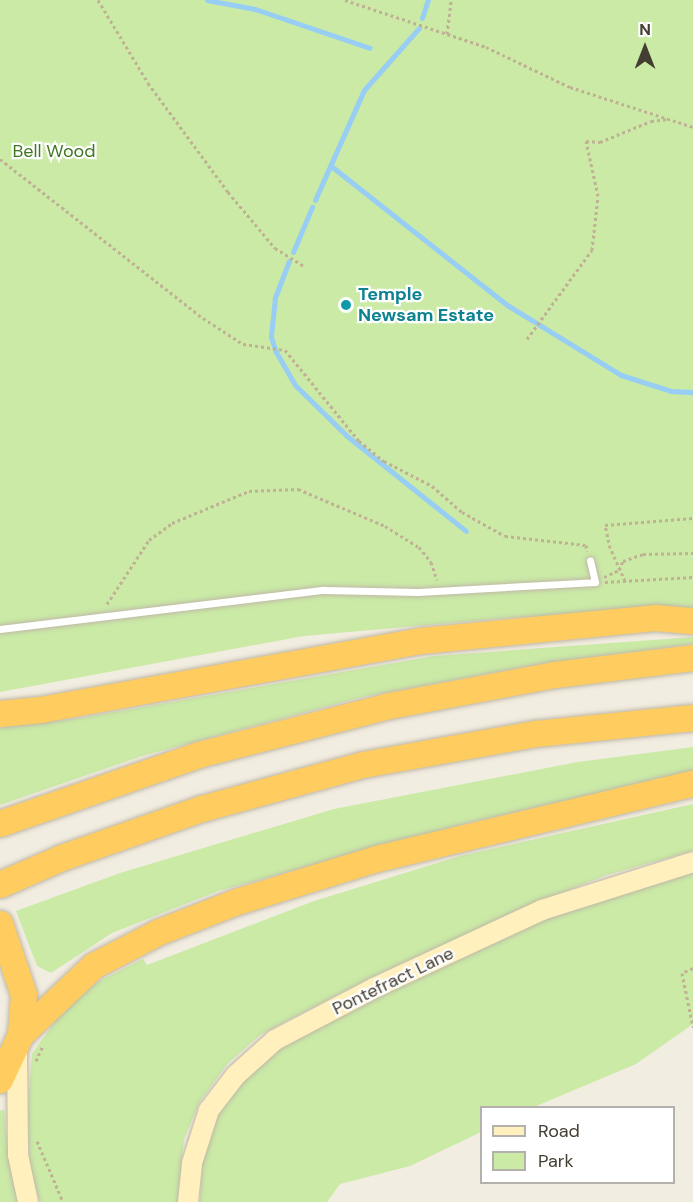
<!DOCTYPE html>
<html>
<head>
<meta charset="utf-8">
<style>
	body { margin:0 }
	#map { position:relative; width:693px; height:1202px; overflow:hidden; background:#f2ede1; font-family:"DM Sans",sans-serif }
	div>[style] { position:absolute }
	.green>* { inset:0; background:#caeaa6 }
	.stream>* { height:5px; margin:-2.5px; padding:0 2.5px; transform-origin:2.5px; border-radius:2.5px; background:#98cdf4 }
	.path>* { height:3px; margin-top:-1.5px; transform-origin:0; background:repeating-linear-gradient(90deg,#c0b194 0 3px,transparent 0 6px) }
	.roads { filter:drop-shadow(0 0 2px #c0b8a6) drop-shadow(0 0 2px #c0b8a6) }
	.lane>* { height:7px; margin:-3.5px; padding:0 3.5px; transform-origin:3.5px; border-radius:3.5px; background:#fff }
	.secondary>* { height:20px; margin:-10px; padding:0 10px; transform-origin:10px; border-radius:10px; background:#fff0be }
	.highway>* { height:26px; margin:-13px; padding:0 13px; transform-origin:13px; border-radius:13px; background:#ffcc5f }
	.dots>* { width:16px; height:16px; translate:-50% -50%; box-sizing:border-box; border:3px solid #fff; border-radius:50% }
	span { translate:-50% -50%; white-space:nowrap; text-align:center; line-height:1.15; -webkit-text-stroke:4.5px #fff; paint-order:stroke }
	.park-label { font-size:18px; color:#417723 }
	.culture-label { font-size:18px; color:#0d838f; font-weight:700 }
	.left { translate:0 -50%; text-align:left }
	.street-label { font-size:18px; color:#433d32 }
	.legend { position:absolute; left:480px; top:1106px; width:195px; height:78px; box-sizing:border-box; background:#fff; border:2px solid #b4b1ad; margin:0; padding:8px 10px; list-style:none; font-size:18px; color:#433d32 }
	.legend li { display:flex; align-items:center; gap:12px; height:30px }
	.legend b { width:30px; border:2px solid #b4b1ad }
	.north { position:absolute; left:615px; top:18px; width:60px; height:60px; -webkit-text-stroke:4px #fff; paint-order:stroke; rotate:0deg; font-size:16px; font-weight:700; line-height:24px; text-align:center; color:#433d32 }
	.north::after { content:''; display:block; margin:auto; width:21px; height:27px; background:#433d32; clip-path:polygon(50% 0,100% 100%,50% 72%,0 100%) }
</style>
</head>
<body>
<div id="map">
	<div class="green">
		<i style="clip-path:polygon(0 0,693px 0,693px 610px,507px 618px,304px 636px,0 692px)"></i>
		<i style="clip-path:polygon(693px 637px,693px 644px,540px 664px,363px 697px,142px 756px,0 805px,0 728px,80px 718px,434px 656px)"></i>
		<i style="clip-path:polygon(693px 747px,693px 773px,471px 822px,218px 891px,112px 933px,51px 973px,37px 966px,16px 911px,120px 873px,334px 809px,578px 762px)"></i>
		<i style="clip-path:polygon(693px 804px,693px 851px,607px 875px,540px 901px,372px 977px,260px 1035px,228px 1063px,200px 1101px,184px 1139px,178px 1202px,40px 1202px,30px 1168px,27px 1115px,32px 1054px,61px 1013px,99px 981px,143px 959px,147px 965px,314px 901px,460px 856px)"></i>
		<i style="clip-path:polygon(693px 872px,693px 1024px,636px 1064px,534px 1107px,482px 1108px,481px 1132px,410px 1166px,340px 1184px,327px 1202px,200px 1202px,202px 1155px,216px 1112px,274px 1047px,545px 917px)"></i>
		<i style="clip-path:polygon(4px 1109px,8px 1151px,18px 1202px,0 1202px,0 1111px)"></i>
	</div>
	<div class="stream">
		<i style="left:207px;top:0;width:49px;rotate:10.6deg"></i>
		<i style="left:255px;top:9px;width:121px;rotate:18.7deg"></i>
		<i style="left:422px;top:18px;width:19px;rotate:-72deg"></i>
		<i style="left:331px;top:166px;width:224px;rotate:38.3deg"></i>
		<i style="left:507px;top:305px;width:134px;rotate:31.6deg"></i>
		<i style="left:621px;top:375px;width:52px;rotate:17.7deg"></i>
		<i style="left:671px;top:391px;width:22px;rotate:3deg"></i>
		<i style="left:315px;top:200px;width:120px;rotate:-66deg"></i>
		<i style="left:364px;top:90px;width:83px;rotate:-48.4deg"></i>
		<i style="left:293px;top:252px;width:49px;rotate:-67.1deg"></i>
		<i style="left:289px;top:261px;width:40px;rotate:111deg"></i>
		<i style="left:275px;top:298px;width:39px;rotate:96deg"></i>
		<i style="left:271px;top:337px;width:16px;rotate:72deg"></i>
		<i style="left:276px;top:352px;width:39px;rotate:60deg"></i>
		<i style="left:296px;top:386px;width:71px;rotate:44.4deg"></i>
		<i style="left:347px;top:436px;width:152px;rotate:38.6deg"></i>
	</div>
	<div class="path">
		<i style="left:98px;top:0;width:97px;rotate:58.9deg"></i>
		<i style="left:148px;top:83px;width:135px;rotate:53.7deg"></i>
		<i style="left:228px;top:192px;width:73px;rotate:50deg"></i>
		<i style="left:275px;top:248px;width:36px;rotate:32deg"></i>
		<i style="left:345px;top:0;width:149px;rotate:18.4deg"></i>
		<i style="left:486px;top:47px;width:93px;rotate:25.5deg"></i>
		<i style="left:570px;top:87px;width:129px;rotate:18deg"></i>
		<i style="left:447px;top:34px;width:34px;rotate:-83deg"></i>
		<i style="left:0;top:159px;width:258px;rotate:38.1deg"></i>
		<i style="left:203px;top:318px;width:48px;rotate:33deg"></i>
		<i style="left:243px;top:344px;width:42px;rotate:8.1deg"></i>
		<i style="left:285px;top:350px;width:117px;rotate:50.9deg"></i>
		<i style="left:359px;top:441px;width:32px;rotate:39deg"></i>
		<i style="left:384px;top:461px;width:54px;rotate:27.5deg"></i>
		<i style="left:432px;top:486px;width:40px;rotate:41deg"></i>
		<i style="left:462px;top:512px;width:49px;rotate:29.2deg"></i>
		<i style="left:505px;top:536px;width:81px;rotate:6.3deg"></i>
		<i style="left:586px;top:545px;width:6px;rotate:81deg"></i>
		<i style="left:527px;top:339px;width:110px;rotate:-53.9deg"></i>
		<i style="left:592px;top:250px;width:54px;rotate:-83.7deg"></i>
		<i style="left:598px;top:196px;width:56px;rotate:-102.3deg"></i>
		<i style="left:586px;top:141px;width:14px;rotate:4deg"></i>
		<i style="left:600px;top:142px;width:55px;rotate:-22.4deg"></i>
		<i style="left:651px;top:121px;width:17px;rotate:-7deg"></i>
		<i style="left:604px;top:577px;width:17px;rotate:-25deg"></i>
		<i style="left:619px;top:570px;width:10px;rotate:-66deg"></i>
		<i style="left:623px;top:561px;width:21px;rotate:-19deg"></i>
		<i style="left:643px;top:554px;width:50px;rotate:-1.1deg"></i>
		<i style="left:625px;top:581px;width:36px;rotate:-114deg"></i>
		<i style="left:610px;top:548px;width:24px;rotate:-102deg"></i>
		<i style="left:605px;top:525px;width:88px;rotate:-4.5deg"></i>
		<i style="left:605px;top:582px;width:88px;rotate:-3.3deg"></i>
		<i style="left:107px;top:604px;width:77px;rotate:-56.7deg"></i>
		<i style="left:149px;top:540px;width:29px;rotate:-36deg"></i>
		<i style="left:172px;top:523px;width:83px;rotate:-22.6deg"></i>
		<i style="left:249px;top:491px;width:49px;rotate:-2.3deg"></i>
		<i style="left:298px;top:489px;width:95px;rotate:23deg"></i>
		<i style="left:385px;top:526px;width:40px;rotate:32deg"></i>
		<i style="left:419px;top:547px;width:19px;rotate:51deg"></i>
		<i style="left:431px;top:562px;width:19px;rotate:72deg"></i>
		<i style="left:693px;top:968px;width:12px;rotate:156deg"></i>
		<i style="left:682px;top:973px;width:55px;rotate:78.5deg"></i>
		<i style="left:36px;top:1061px;width:17px;rotate:-66deg"></i>
		<i style="left:37px;top:1141px;width:66px;rotate:66.9deg"></i>
	</div>
	<div class="roads">
		<div class="lane">
			<i style="left:0;top:629px;width:326px;rotate:-6.9deg"></i>
			<i style="left:324px;top:590px;width:94px;rotate:1.2deg"></i>
			<i style="left:418px;top:592px;width:177px;rotate:-3.2deg"></i>
			<i style="left:595px;top:582px;width:22px;rotate:-103deg"></i>
		</div>
		<div class="secondary">
			<i style="left:17px;top:1053px;width:102px;rotate:89.4deg"></i>
			<i style="left:18px;top:1155px;width:48px;rotate:78deg"></i>
			<i style="left:188px;top:1202px;width:39px;rotate:-84deg"></i>
			<i style="left:192px;top:1163px;width:56px;rotate:-72.2deg"></i>
			<i style="left:209px;top:1110px;width:44px;rotate:-52.4deg"></i>
			<i style="left:236px;top:1075px;width:52px;rotate:-41.9deg"></i>
			<i style="left:275px;top:1040px;width:112px;rotate:-27.7deg"></i>
			<i style="left:374px;top:988px;width:185px;rotate:-24.9deg"></i>
			<i style="left:542px;top:910px;width:158px;rotate:-17.6deg"></i>
		</div>
		<div class="highway">
			<i style="left:0;top:714px;width:41px;rotate:-5.6deg"></i>
			<i style="left:41px;top:710px;width:386px;rotate:-10.3deg"></i>
			<i style="left:421px;top:641px;width:235px;rotate:-5.6deg"></i>
			<i style="left:655px;top:618px;width:38px;rotate:5deg"></i>
			<i style="left:0;top:824px;width:211px;rotate:-19.1deg"></i>
			<i style="left:199px;top:755px;width:197px;rotate:-14.4deg"></i>
			<i style="left:390px;top:706px;width:168px;rotate:-10.6deg"></i>
			<i style="left:555px;top:675px;width:139px;rotate:-7deg"></i>
			<i style="left:0;top:885px;width:68px;rotate:-23.5deg"></i>
			<i style="left:62px;top:858px;width:148px;rotate:-19.3deg"></i>
			<i style="left:202px;top:809px;width:167px;rotate:-15.3deg"></i>
			<i style="left:363px;top:765px;width:176px;rotate:-10.2deg"></i>
			<i style="left:536px;top:734px;width:158px;rotate:-5.8deg"></i>
			<i style="left:0;top:924px;width:75px;rotate:71.3deg"></i>
			<i style="left:24px;top:995px;width:40px;rotate:94.3deg"></i>
			<i style="left:21px;top:1035px;width:50px;rotate:115deg"></i>
			<i style="left:21px;top:1035px;width:100px;rotate:-43.4deg"></i>
			<i style="left:94px;top:966px;width:74px;rotate:-27.3deg"></i>
			<i style="left:160px;top:932px;width:83px;rotate:-21.3deg"></i>
			<i style="left:237px;top:902px;width:146px;rotate:-17.1deg"></i>
			<i style="left:377px;top:859px;width:325px;rotate:-13.4deg"></i>
		</div>
	</div>
	<div class="dots">
		<i style="left:346px;top:305px;background:#0f9aa8"></i>
	</div>
	<div class="park-label">
		<span style="left:54px;top:151px">Bell Wood</span>
	</div>
	<div class="culture-label">
		<span class="left" style="left:358px;top:305px">Temple<br>Newsam Estate</span>
	</div>
	<div class="street-label">
		<span style="left:393px;top:981px;rotate:-26deg">Pontefract Lane</span>
	</div>
	<ul class="legend">
	<li><b style="height:8px;background:#fff0be"></b>Road</li>
	<li><b style="height:16px;background:#caeaa6"></b>Park</li>
	</ul>
	<div class="north">N</div>
</div>
</body>
</html>
